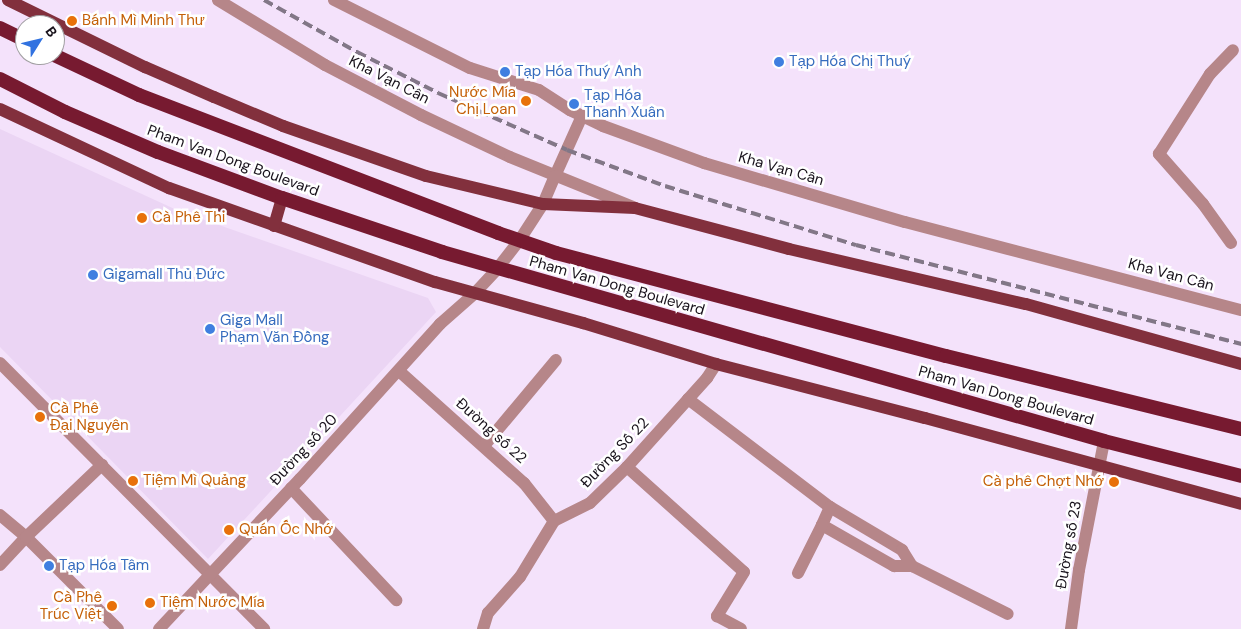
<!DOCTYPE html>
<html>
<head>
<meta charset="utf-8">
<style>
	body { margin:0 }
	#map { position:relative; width:1241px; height:629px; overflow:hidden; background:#f4e2fb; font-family:"DM Sans",sans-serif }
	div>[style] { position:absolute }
	.built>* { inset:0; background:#ebd5f4 }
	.minor>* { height:12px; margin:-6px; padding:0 6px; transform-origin:6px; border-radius:6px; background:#b68689 }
	.tertiary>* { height:12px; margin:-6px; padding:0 6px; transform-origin:6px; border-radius:6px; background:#b68689 }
	.primary>* { height:12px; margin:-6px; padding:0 6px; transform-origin:6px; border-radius:6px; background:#82303d }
	.trunk>* { height:14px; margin:-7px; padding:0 7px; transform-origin:7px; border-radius:7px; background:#771a30 }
	.rail>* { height:4px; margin-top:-2px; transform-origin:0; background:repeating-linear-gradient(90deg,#827787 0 10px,transparent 0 15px) }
	.dots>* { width:14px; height:14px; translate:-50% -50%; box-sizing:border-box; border:2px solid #fff; border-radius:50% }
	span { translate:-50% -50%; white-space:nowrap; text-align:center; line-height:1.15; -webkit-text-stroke:5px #fff; paint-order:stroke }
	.food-label { font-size:15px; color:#c56008 }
	.left { translate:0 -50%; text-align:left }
	.right { translate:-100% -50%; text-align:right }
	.shop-label { font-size:15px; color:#366cbe }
	.street-label { font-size:15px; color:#17111a }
	.north { position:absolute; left:15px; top:15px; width:50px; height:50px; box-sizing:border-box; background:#fff; border:1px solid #a2a0a3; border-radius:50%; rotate:54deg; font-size:14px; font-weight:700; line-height:20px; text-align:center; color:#17111a }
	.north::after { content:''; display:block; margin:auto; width:18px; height:22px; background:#3172e0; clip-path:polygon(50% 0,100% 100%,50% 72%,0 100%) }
</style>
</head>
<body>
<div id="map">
	<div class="built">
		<i style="clip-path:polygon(0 129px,179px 211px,428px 298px,436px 312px,208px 559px,0 347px)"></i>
	</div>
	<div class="minor">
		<i style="left:334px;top:0;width:152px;rotate:26.6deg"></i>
		<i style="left:470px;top:68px;width:72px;rotate:17.7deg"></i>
		<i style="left:539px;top:90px;width:37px;rotate:33deg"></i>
		<i style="left:570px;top:110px;width:37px;rotate:26deg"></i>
		<i style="left:603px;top:126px;width:108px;rotate:20.1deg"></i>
		<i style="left:704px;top:163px;width:209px;rotate:16.4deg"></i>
		<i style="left:905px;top:222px;width:347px;rotate:14.7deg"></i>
		<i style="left:555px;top:176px;width:66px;rotate:-65.8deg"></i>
		<i style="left:1231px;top:243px;width:48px;rotate:-125.7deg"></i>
		<i style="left:1203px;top:204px;width:67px;rotate:-131.3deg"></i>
		<i style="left:1159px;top:154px;width:95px;rotate:-57.5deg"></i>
		<i style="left:1210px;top:74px;width:33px;rotate:-46deg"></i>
		<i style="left:0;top:363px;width:375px;rotate:45.2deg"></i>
		<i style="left:399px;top:371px;width:168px;rotate:41.9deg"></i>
		<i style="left:524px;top:483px;width:48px;rotate:51.7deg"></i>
		<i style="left:688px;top:399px;width:178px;rotate:37.3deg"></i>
		<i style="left:830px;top:507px;width:84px;rotate:30.8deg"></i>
		<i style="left:902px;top:550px;width:19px;rotate:58deg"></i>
		<i style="left:912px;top:566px;width:107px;rotate:26.6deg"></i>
		<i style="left:484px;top:446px;width:112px;rotate:-50.1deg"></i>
		<i style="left:627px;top:467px;width:157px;rotate:41.9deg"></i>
		<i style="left:744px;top:572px;width:52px;rotate:121.5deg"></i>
		<i style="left:717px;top:616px;width:27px;rotate:28deg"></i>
		<i style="left:291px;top:488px;width:154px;rotate:46.8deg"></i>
		<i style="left:830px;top:507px;width:20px;rotate:114deg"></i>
		<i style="left:822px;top:525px;width:83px;rotate:29.7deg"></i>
		<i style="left:894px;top:566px;width:18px"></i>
		<i style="left:0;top:515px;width:34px;rotate:40deg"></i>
		<i style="left:26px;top:537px;width:130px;rotate:45deg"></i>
		<i style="left:0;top:565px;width:38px;rotate:-47deg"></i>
		<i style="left:26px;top:537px;width:105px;rotate:-43.5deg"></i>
		<i style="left:798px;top:573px;width:54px;rotate:-63.4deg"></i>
		<i style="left:483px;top:629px;width:17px;rotate:-73deg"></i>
		<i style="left:488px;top:613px;width:48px;rotate:-48.4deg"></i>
		<i style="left:520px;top:577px;width:66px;rotate:-58.7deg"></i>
		<i style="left:554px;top:521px;width:40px;rotate:-26.6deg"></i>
		<i style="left:590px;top:503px;width:52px;rotate:-44.2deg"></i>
		<i style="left:627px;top:467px;width:120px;rotate:-48deg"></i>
		<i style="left:707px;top:378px;width:17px;rotate:-57deg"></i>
	</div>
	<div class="tertiary">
		<i style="left:218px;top:0;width:125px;rotate:31.3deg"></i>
		<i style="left:325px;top:65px;width:108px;rotate:27.5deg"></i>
		<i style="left:421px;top:115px;width:98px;rotate:25.3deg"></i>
		<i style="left:510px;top:157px;width:133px;rotate:22.1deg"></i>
		<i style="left:159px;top:629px;width:206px;rotate:-46.8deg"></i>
		<i style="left:300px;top:479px;width:209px;rotate:-47.9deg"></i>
		<i style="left:440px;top:324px;width:45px;rotate:-41.4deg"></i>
		<i style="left:474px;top:294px;width:34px;rotate:-47deg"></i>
		<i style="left:497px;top:269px;width:36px;rotate:-52deg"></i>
		<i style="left:519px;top:241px;width:44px;rotate:-57deg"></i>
		<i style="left:543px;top:204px;width:30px;rotate:-67deg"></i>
		<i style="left:1071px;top:629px;width:60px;rotate:-82.3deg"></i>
		<i style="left:1079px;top:570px;width:131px;rotate:-79deg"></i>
	</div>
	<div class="primary">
		<i style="left:8px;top:0;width:153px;rotate:26.1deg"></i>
		<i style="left:145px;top:67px;width:75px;rotate:23.5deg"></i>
		<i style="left:214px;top:97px;width:75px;rotate:22.8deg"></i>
		<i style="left:283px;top:126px;width:151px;rotate:19.3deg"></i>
		<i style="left:426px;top:176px;width:120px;rotate:13.5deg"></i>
		<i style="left:543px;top:204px;width:92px;rotate:2.5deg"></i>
		<i style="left:635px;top:208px;width:159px;rotate:14.9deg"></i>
		<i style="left:789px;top:249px;width:243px;rotate:13.1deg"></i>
		<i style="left:1026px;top:304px;width:223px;rotate:15.6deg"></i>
		<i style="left:0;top:109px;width:187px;rotate:25.1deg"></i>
		<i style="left:169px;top:188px;width:282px;rotate:19.5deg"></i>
		<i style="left:435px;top:282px;width:154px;rotate:15.5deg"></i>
		<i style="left:583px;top:323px;width:139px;rotate:17.1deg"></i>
		<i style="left:716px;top:364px;width:216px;rotate:14.5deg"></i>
		<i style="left:925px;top:418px;width:327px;rotate:15.2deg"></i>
		<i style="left:274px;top:226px;width:29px;rotate:-74deg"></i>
	</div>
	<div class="trunk">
		<i style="left:0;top:28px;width:28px;rotate:26deg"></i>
		<i style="left:54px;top:55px;width:94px;rotate:25.2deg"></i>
		<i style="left:139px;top:95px;width:385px;rotate:21deg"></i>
		<i style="left:498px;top:233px;width:61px;rotate:19deg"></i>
		<i style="left:556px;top:253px;width:403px;rotate:14.8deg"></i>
		<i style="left:946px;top:356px;width:304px;rotate:13.9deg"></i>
		<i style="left:0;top:79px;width:73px;rotate:26.9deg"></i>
		<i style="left:65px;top:112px;width:101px;rotate:23.3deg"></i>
		<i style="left:158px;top:152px;width:132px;rotate:20.4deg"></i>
		<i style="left:282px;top:198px;width:169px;rotate:18.6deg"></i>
		<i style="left:442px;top:252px;width:688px;rotate:15.93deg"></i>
		<i style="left:1104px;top:441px;width:141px;rotate:14.3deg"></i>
	</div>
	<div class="rail">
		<i style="left:264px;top:0;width:107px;rotate:29.2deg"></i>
		<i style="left:357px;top:52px;width:91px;rotate:26.8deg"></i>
		<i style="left:438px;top:93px;width:141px;rotate:23.8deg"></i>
		<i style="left:567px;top:150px;width:104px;rotate:20.2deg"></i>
		<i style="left:665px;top:186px;width:200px;rotate:17.2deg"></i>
		<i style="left:856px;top:245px;width:398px;rotate:14.4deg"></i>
	</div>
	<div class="dots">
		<i style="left:72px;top:21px;background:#e8710a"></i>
		<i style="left:779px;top:62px;background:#3f7fe0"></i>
		<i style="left:505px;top:72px;background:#3f7fe0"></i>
		<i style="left:526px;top:101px;background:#e8710a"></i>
		<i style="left:574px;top:104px;background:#3f7fe0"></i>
		<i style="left:142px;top:218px;background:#e8710a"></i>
		<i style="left:93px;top:275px;background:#3f7fe0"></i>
		<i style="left:210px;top:329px;background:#3f7fe0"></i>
		<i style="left:40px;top:417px;background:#e8710a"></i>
		<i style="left:133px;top:481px;background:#e8710a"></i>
		<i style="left:1114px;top:482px;background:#e8710a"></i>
		<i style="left:229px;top:530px;background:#e8710a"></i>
		<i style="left:49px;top:566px;background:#3f7fe0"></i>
		<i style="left:150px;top:603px;background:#e8710a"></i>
		<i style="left:112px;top:606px;background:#e8710a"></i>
	</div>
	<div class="food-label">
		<span class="left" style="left:82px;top:21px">Bánh Mì Minh Thư</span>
		<span class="right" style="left:516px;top:101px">Nước Mía<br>Chị Loan</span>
		<span class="left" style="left:152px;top:218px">Cà Phê Thi</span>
		<span class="left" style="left:50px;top:417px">Cà Phê<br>Đại Nguyên</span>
		<span class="left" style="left:143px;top:481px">Tiệm Mì Quảng</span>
		<span class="right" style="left:1104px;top:482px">Cà phê Chợt Nhớ</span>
		<span class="left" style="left:239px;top:530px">Quán Ốc Nhớ</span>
		<span class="right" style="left:102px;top:606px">Cà Phê<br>Trúc Việt</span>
		<span class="left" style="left:160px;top:603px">Tiệm Nước Mía</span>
	</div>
	<div class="shop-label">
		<span class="left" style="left:789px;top:62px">Tạp Hóa Chị Thuý</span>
		<span class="left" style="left:515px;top:72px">Tạp Hóa Thuý Anh</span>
		<span class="left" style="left:584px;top:104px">Tạp Hóa<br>Thanh Xuân</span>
		<span class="left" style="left:103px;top:275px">Gigamall Thủ Đức</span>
		<span class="left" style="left:220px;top:329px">Giga Mall<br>Phạm Văn Đồng</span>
		<span class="left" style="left:59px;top:566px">Tạp Hóa Tâm</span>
	</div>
	<div class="street-label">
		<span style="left:389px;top:80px;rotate:27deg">Kha Vạn Cân</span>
		<span style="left:233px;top:161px;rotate:20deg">Pham Van Dong Boulevard</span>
		<span style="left:781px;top:169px;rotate:16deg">Kha Vạn Cân</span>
		<span style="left:1171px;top:275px;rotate:15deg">Kha Vạn Cân</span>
		<span style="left:617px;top:286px;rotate:16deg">Pham Van Dong Boulevard</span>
		<span style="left:1006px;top:396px;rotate:16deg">Pham Van Dong Boulevard</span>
		<span style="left:491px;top:431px;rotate:42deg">Đường số 22</span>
		<span style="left:304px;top:450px;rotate:-47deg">Đường số 20</span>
		<span style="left:615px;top:453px;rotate:-46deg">Đường Số 22</span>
		<span style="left:1069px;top:545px;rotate:-80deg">Đường số 23</span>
	</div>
	<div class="north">B</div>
</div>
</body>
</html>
